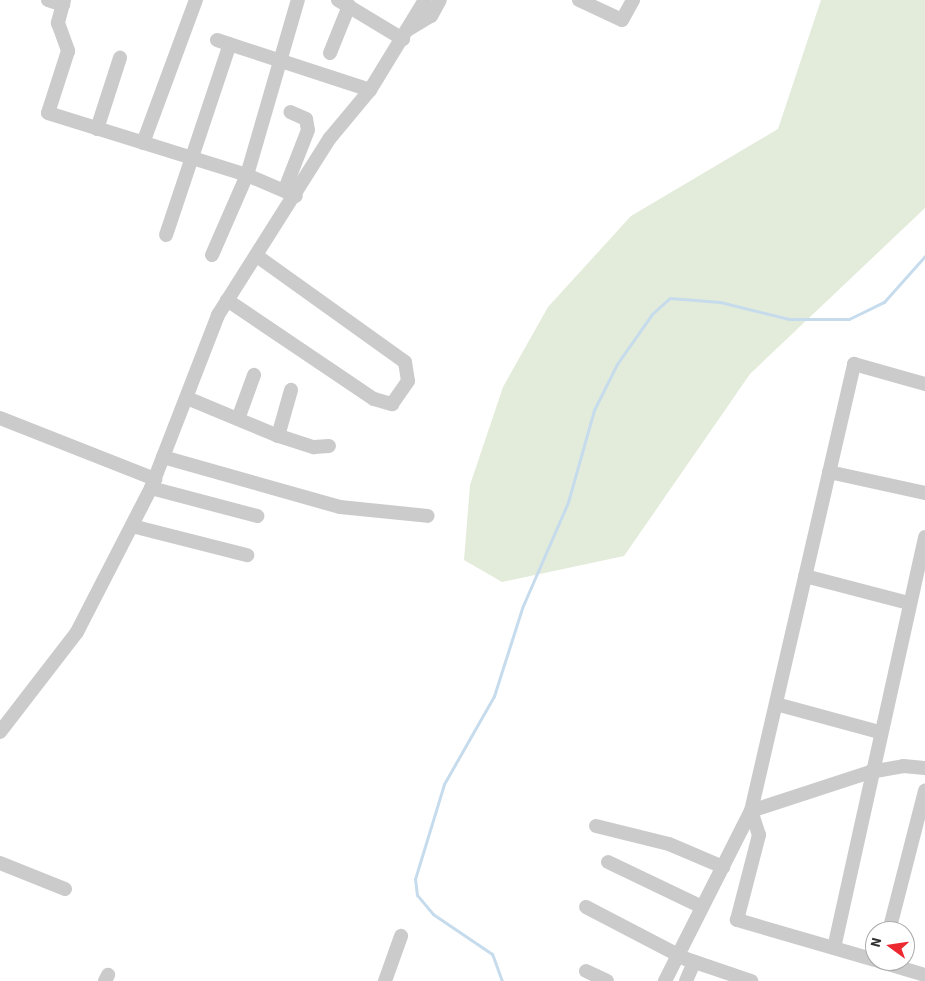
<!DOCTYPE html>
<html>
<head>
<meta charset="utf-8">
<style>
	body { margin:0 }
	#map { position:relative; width:925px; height:981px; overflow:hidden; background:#fff; font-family:"Source Sans 3",sans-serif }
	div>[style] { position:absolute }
	.green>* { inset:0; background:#e3ecda }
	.stream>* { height:3px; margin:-1.5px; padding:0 1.5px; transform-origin:1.5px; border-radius:1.5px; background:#c6dced }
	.minor>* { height:14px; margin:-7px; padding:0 7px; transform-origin:7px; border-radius:7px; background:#cbcbcb }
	span { translate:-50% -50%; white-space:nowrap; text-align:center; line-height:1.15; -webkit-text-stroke:5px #fff; paint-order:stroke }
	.north { position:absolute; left:865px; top:921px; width:50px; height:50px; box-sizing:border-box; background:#fff; border:1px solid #ababab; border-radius:50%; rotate:284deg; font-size:14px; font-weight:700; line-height:20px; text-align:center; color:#2e2e2e }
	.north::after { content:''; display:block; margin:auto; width:18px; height:22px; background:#ec2831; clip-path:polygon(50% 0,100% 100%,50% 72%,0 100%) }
</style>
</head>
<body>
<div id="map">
	<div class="green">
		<i style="clip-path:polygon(821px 0,925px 0,925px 208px,750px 374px,624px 556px,502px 582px,464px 560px,470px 485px,503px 387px,548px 307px,631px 216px,778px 129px)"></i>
	</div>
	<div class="stream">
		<i style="left:502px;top:981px;width:29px;rotate:-110deg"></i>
		<i style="left:492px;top:954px;width:71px;rotate:-145.9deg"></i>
		<i style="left:433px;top:914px;width:25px;rotate:-130deg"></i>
		<i style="left:417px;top:895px;width:16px;rotate:-97deg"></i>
		<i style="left:415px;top:879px;width:99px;rotate:-73deg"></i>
		<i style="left:444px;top:784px;width:101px;rotate:-60.4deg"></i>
		<i style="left:494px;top:696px;width:92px;rotate:-72.3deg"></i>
		<i style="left:522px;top:608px;width:116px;rotate:-66.5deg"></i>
		<i style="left:568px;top:502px;width:96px;rotate:-74.2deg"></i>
		<i style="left:594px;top:410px;width:51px;rotate:-63.4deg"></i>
		<i style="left:617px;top:364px;width:61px;rotate:-55deg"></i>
		<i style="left:652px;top:314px;width:24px;rotate:-42deg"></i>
		<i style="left:670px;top:298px;width:50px;rotate:4.6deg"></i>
		<i style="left:720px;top:302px;width:71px;rotate:13.8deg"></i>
		<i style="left:789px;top:319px;width:60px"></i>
		<i style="left:849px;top:319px;width:39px;rotate:-26deg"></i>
		<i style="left:884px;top:302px;width:62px;rotate:-48.3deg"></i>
	</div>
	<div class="minor">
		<i style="left:48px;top:0;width:16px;rotate:18deg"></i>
		<i style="left:64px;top:0;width:24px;rotate:105deg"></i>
		<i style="left:58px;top:23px;width:30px;rotate:70deg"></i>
		<i style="left:68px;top:51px;width:65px;rotate:107.9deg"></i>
		<i style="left:48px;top:113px;width:208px;rotate:17.3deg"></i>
		<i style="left:247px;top:175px;width:53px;rotate:23.2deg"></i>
		<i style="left:338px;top:0;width:76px;rotate:31deg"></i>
		<i style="left:579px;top:0;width:47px;rotate:24.9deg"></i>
		<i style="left:622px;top:20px;width:23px;rotate:-61deg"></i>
		<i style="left:409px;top:29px;width:26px;rotate:-31deg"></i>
		<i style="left:431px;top:16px;width:18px;rotate:-61deg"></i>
		<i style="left:217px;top:40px;width:161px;rotate:18.1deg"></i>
		<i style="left:330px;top:53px;width:51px;rotate:-68deg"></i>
		<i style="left:97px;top:129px;width:75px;rotate:-72.1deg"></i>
		<i style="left:143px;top:143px;width:153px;rotate:-69.7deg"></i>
		<i style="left:285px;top:189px;width:63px;rotate:-68.7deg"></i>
		<i style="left:308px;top:130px;width:11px;rotate:-100deg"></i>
		<i style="left:306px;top:119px;width:17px;rotate:-156deg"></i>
		<i style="left:166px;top:235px;width:201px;rotate:-71.5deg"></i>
		<i style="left:212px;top:255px;width:87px;rotate:-66.4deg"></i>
		<i style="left:247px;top:175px;width:182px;rotate:-73.8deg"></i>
		<i style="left:227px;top:300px;width:177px;rotate:34deg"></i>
		<i style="left:374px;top:399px;width:19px;rotate:16deg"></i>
		<i style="left:392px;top:404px;width:28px;rotate:-55deg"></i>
		<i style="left:408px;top:381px;width:19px;rotate:-99deg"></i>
		<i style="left:405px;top:362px;width:182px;rotate:-144.4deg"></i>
		<i style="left:187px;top:398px;width:96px;rotate:22.6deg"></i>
		<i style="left:276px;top:435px;width:40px;rotate:18deg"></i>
		<i style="left:314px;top:447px;width:15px;rotate:-4deg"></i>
		<i style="left:0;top:418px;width:167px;rotate:21.5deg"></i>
		<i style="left:238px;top:419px;width:47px;rotate:-70deg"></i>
		<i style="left:278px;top:436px;width:48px;rotate:-74.2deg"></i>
		<i style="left:163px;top:457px;width:184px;rotate:15.8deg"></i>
		<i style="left:340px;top:507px;width:88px;rotate:5.8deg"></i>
		<i style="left:829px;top:472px;width:98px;rotate:12.3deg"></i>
		<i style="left:151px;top:488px;width:110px;rotate:14.8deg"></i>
		<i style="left:132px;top:526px;width:119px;rotate:14.2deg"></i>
		<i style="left:805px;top:576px;width:107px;rotate:14.6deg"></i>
		<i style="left:776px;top:704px;width:107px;rotate:15.2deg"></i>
		<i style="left:0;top:732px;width:126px;rotate:-52.4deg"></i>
		<i style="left:77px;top:632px;width:162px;rotate:-62.8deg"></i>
		<i style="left:151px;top:488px;width:186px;rotate:-68.8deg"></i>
		<i style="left:218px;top:315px;width:209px;rotate:-57.7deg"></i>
		<i style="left:330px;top:138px;width:62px;rotate:-50.2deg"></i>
		<i style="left:370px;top:90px;width:105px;rotate:-58.6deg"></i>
		<i style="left:596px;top:826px;width:75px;rotate:13.9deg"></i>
		<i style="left:669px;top:844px;width:59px;rotate:23.1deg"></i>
		<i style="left:608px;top:862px;width:104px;rotate:25.6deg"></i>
		<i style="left:0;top:863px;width:70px;rotate:21.8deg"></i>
		<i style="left:586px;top:907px;width:113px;rotate:27.5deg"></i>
		<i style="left:686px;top:959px;width:69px;rotate:18.7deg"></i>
		<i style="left:889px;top:931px;width:145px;rotate:-75.6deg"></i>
		<i style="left:834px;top:948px;width:421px;rotate:-77.5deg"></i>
		<i style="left:875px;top:960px;width:144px;rotate:-163.8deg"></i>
		<i style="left:737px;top:920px;width:88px;rotate:-75.5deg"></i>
		<i style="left:759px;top:835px;width:25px;rotate:-108deg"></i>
		<i style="left:751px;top:811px;width:125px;rotate:-18.1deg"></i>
		<i style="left:870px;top:772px;width:34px;rotate:-10deg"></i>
		<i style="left:903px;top:766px;width:22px;rotate:5deg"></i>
		<i style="left:878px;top:961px;width:49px;rotate:16.6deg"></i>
		<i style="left:586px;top:971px;width:23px;rotate:25deg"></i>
		<i style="left:105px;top:981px;width:7px;rotate:-63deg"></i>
		<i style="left:385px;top:981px;width:48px;rotate:-70.4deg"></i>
		<i style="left:665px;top:981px;width:191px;rotate:-63.2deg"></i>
		<i style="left:751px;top:811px;width:459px;rotate:-77deg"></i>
		<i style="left:854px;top:364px;width:74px;rotate:15.7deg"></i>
		<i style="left:686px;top:981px;width:21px;rotate:-67deg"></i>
	</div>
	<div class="north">N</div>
</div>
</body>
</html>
